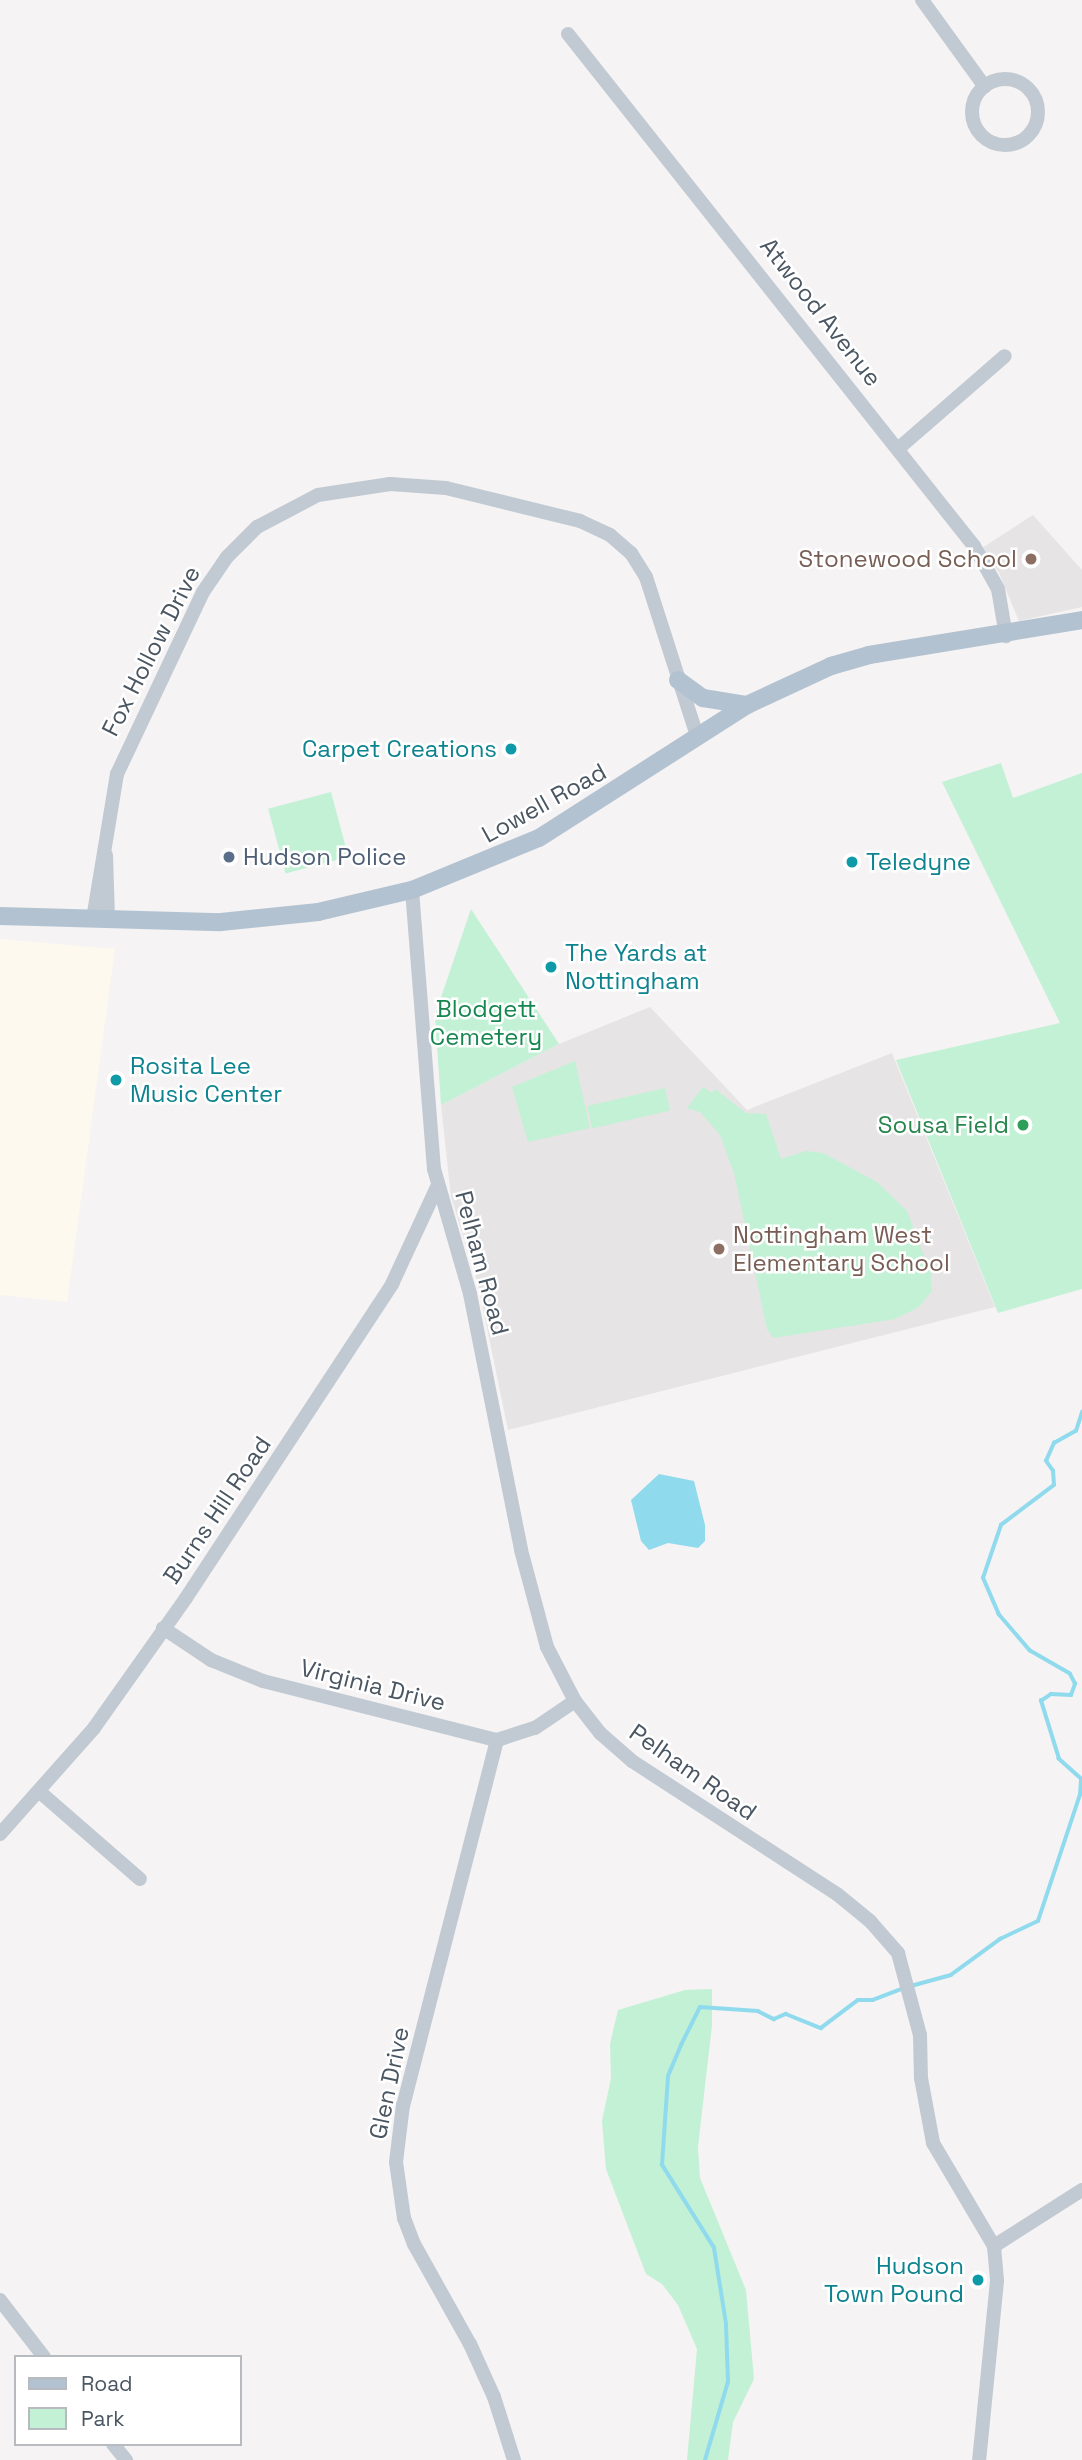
<!DOCTYPE html>
<html>
<head>
<meta charset="utf-8">
<style>
	body { margin:0 }
	#map { position:relative; width:1082px; height:2460px; overflow:hidden; background:#f5f3f3; font-family:"Space Grotesk",sans-serif }
	div>[style] { position:absolute }
	.commercial>* { inset:0; background:#fdf9ef }
	.education>* { inset:0; background:#e6e4e5 }
	.green>* { inset:0; background:#c3f1d5; transform-origin:0 0 }
	.water>* { inset:0; background:#90daee }
	.stream>* { height:3.5px; margin:-1.75px; padding:0 1.75px; transform-origin:1.75px; border-radius:1.75px; background:#90daee }
	.minor>* { height:14px; margin:-7px; padding:0 7px; transform-origin:7px; border-radius:7px; background:#c1cad2 }
	.minor>.ring { margin:-7px; padding:0; box-sizing:content-box; background:none; border:14px solid #c1cad2; border-radius:50% }
	.major>* { height:18px; margin:-9px; padding:0 9px; transform-origin:9px; border-radius:9px; background:#b3c2d1 }
	.dots>* { width:19px; height:19px; translate:-50% -50%; box-sizing:border-box; border:4px solid #fff; border-radius:50% }
	span { translate:-50% -50%; white-space:nowrap; text-align:center; line-height:1.15; -webkit-text-stroke:5px #fff; paint-order:stroke }
	.street-label { font-size:24px; color:#4a5661 }
	.education-label { font-size:24px; color:#785e54 }
	.right { translate:-100% -50%; text-align:right }
	.left { translate:0 -50%; text-align:left }
	.culture-label { font-size:24px; color:#0d838f }
	.service-label { font-size:24px; color:#4e5e75 }
	.park-label { font-size:24px; color:#17864f }
	.leisure-label { font-size:24px; color:#27864d }
	.legend { position:absolute; left:14px; top:2355px; width:228px; height:91px; box-sizing:border-box; background:#fff; border:2px solid #b7bbc0; margin:0; padding:9px 12px; list-style:none; font-size:21px; color:#4a5661 }
	.legend li { display:flex; align-items:center; gap:14px; height:35px }
	.legend b { width:35px; border:2px solid #b7bbc0 }
</style>
</head>
<body>
<div id="map">
	<div class="commercial">
		<i style="clip-path:polygon(0 939px,115px 949px,67px 1302px,0 1295px)"></i>
	</div>
	<div class="education">
		<i style="clip-path:polygon(1033px 515px,1082px 570px,1082px 607px,1019px 621px,999px 573px,982px 548px)"></i>
		<i style="clip-path:polygon(650px 1007px,747px 1110px,892px 1053px,995px 1307px,508px 1430px,478px 1284px,451px 1197px,441px 1105px,559px 1044px)"></i>
	</div>
	<div class="green">
		<i style="clip-path:polygon(1001px 763px,1013px 798px,1082px 773px,1082px 1289px,998px 1313px,896px 1060px,1060px 1023px,942px 782px)"></i>
		<i style="left:331px;top:792px;width:67px;height:65px;rotate:75deg"></i>
		<i style="clip-path:polygon(471px 909px,559px 1044px,441px 1105px,435px 1015px)"></i>
		<i style="clip-path:polygon(575px 1061px,590px 1128px,528px 1142px,512px 1087px)"></i>
		<i style="clip-path:polygon(703px 1087px,712px 1093px,715px 1089px,746px 1113px,766px 1114px,781px 1159px,806px 1151px,823px 1153px,877px 1182px,907px 1211px,931px 1274px,932px 1291px,919px 1307px,895px 1319px,773px 1338px,767px 1329px,734px 1173px,720px 1135px,700px 1112px,687px 1108px)"></i>
		<i style="left:665px;top:1088px;width:23px;height:80px;rotate:77deg"></i>
		<i style="clip-path:polygon(712px 1989px,712px 2025px,698px 2147px,700px 2178px,746px 2290px,754px 2379px,733px 2422px,728px 2460px,687px 2460px,697px 2349px,678px 2305px,662px 2284px,646px 2274px,606px 2169px,602px 2121px,611px 2078px,610px 2044px,618px 2010px,685px 1990px)"></i>
	</div>
	<div class="water">
		<i style="clip-path:polygon(659px 1474px,694px 1481px,705px 1525px,705px 1541px,698px 1548px,668px 1543px,649px 1550px,641px 1541px,631px 1500px)"></i>
	</div>
	<div class="stream">
		<i style="left:911px;top:1986px;width:41px;rotate:-15.4deg"></i>
		<i style="left:951px;top:1975px;width:61px;rotate:-36.3deg"></i>
		<i style="left:1000px;top:1939px;width:42px;rotate:-25.3deg"></i>
		<i style="left:1038px;top:1921px;width:133px;rotate:-71.6deg"></i>
		<i style="left:1080px;top:1795px;width:16px;rotate:-86deg"></i>
		<i style="left:1081px;top:1779px;width:30px;rotate:-138deg"></i>
		<i style="left:1059px;top:1759px;width:61px;rotate:-107.2deg"></i>
		<i style="left:1041px;top:1701px;width:12px;rotate:-35deg"></i>
		<i style="left:1051px;top:1694px;width:20px;rotate:3deg"></i>
		<i style="left:1071px;top:1695px;width:12px;rotate:-70deg"></i>
		<i style="left:1075px;top:1684px;width:11px;rotate:-117deg"></i>
		<i style="left:1070px;top:1674px;width:46px;rotate:-150.1deg"></i>
		<i style="left:1030px;top:1651px;width:48px;rotate:-130.7deg"></i>
		<i style="left:999px;top:1615px;width:40px;rotate:-113.4deg"></i>
		<i style="left:983px;top:1578px;width:56px;rotate:-71.2deg"></i>
		<i style="left:1001px;top:1525px;width:66px;rotate:-37deg"></i>
		<i style="left:1054px;top:1485px;width:14px;rotate:-94deg"></i>
		<i style="left:1053px;top:1471px;width:12px;rotate:-125deg"></i>
		<i style="left:1046px;top:1461px;width:20px;rotate:-66deg"></i>
		<i style="left:1054px;top:1443px;width:25px;rotate:-29deg"></i>
		<i style="left:1076px;top:1431px;width:20px;rotate:-72deg"></i>
		<i style="left:705px;top:2460px;width:81px;rotate:-73.6deg"></i>
		<i style="left:728px;top:2382px;width:58px;rotate:-92deg"></i>
		<i style="left:726px;top:2324px;width:77px;rotate:-99deg"></i>
		<i style="left:714px;top:2248px;width:98px;rotate:-122.1deg"></i>
		<i style="left:662px;top:2165px;width:89px;rotate:-86.1deg"></i>
		<i style="left:668px;top:2076px;width:34px;rotate:-67deg"></i>
		<i style="left:681px;top:2045px;width:42px;rotate:-63.4deg"></i>
		<i style="left:700px;top:2007px;width:58px;rotate:3.9deg"></i>
		<i style="left:758px;top:2011px;width:18px;rotate:27deg"></i>
		<i style="left:774px;top:2019px;width:13px;rotate:-23deg"></i>
		<i style="left:786px;top:2014px;width:38px;rotate:22deg"></i>
		<i style="left:821px;top:2028px;width:46px;rotate:-37.1deg"></i>
		<i style="left:858px;top:2000px;width:15px"></i>
		<i style="left:873px;top:2000px;width:33px;rotate:-21deg"></i>
	</div>
	<div class="minor">
		<i style="left:922px;top:0;width:107px;rotate:54.1deg"></i>
		<i style="left:568px;top:34px;width:653px;rotate:51.59deg"></i>
		<i style="left:974px;top:546px;width:49px;rotate:60.8deg"></i>
		<i style="left:998px;top:589px;width:48px;rotate:80.3deg"></i>
		<i class="ring" style="left:972px;top:79px;width:52px;height:52px"></i>
		<i style="left:899px;top:448px;width:140px;rotate:-41deg"></i>
		<i style="left:106px;top:855px;width:65px;rotate:88.2deg"></i>
		<i style="left:412px;top:890px;width:280px;rotate:85.5deg"></i>
		<i style="left:434px;top:1169px;width:130px;rotate:73.9deg"></i>
		<i style="left:470px;top:1294px;width:261px;rotate:78.7deg"></i>
		<i style="left:521px;top:1550px;width:100px;rotate:75deg"></i>
		<i style="left:547px;top:1647px;width:61px;rotate:62.6deg"></i>
		<i style="left:575px;top:1701px;width:41px;rotate:52deg"></i>
		<i style="left:600px;top:1733px;width:43px;rotate:41.2deg"></i>
		<i style="left:632px;top:1761px;width:244px;rotate:33deg"></i>
		<i style="left:837px;top:1894px;width:43px;rotate:39.3deg"></i>
		<i style="left:870px;top:1921px;width:43px;rotate:48.8deg"></i>
		<i style="left:898px;top:1953px;width:85px;rotate:75deg"></i>
		<i style="left:920px;top:2035px;width:43px;rotate:88.7deg"></i>
		<i style="left:921px;top:2078px;width:66px;rotate:79.5deg"></i>
		<i style="left:933px;top:2143px;width:120px;rotate:59.4deg"></i>
		<i style="left:994px;top:2246px;width:35px;rotate:85deg"></i>
		<i style="left:997px;top:2281px;width:180px;rotate:95.7deg"></i>
		<i style="left:93px;top:919px;width:147px;rotate:-80.6deg"></i>
		<i style="left:117px;top:774px;width:201px;rotate:-64.7deg"></i>
		<i style="left:203px;top:592px;width:42px;rotate:-55.6deg"></i>
		<i style="left:227px;top:557px;width:42px;rotate:-45deg"></i>
		<i style="left:257px;top:527px;width:69px;rotate:-27.7deg"></i>
		<i style="left:318px;top:495px;width:73px;rotate:-8.7deg"></i>
		<i style="left:390px;top:484px;width:56px;rotate:4.1deg"></i>
		<i style="left:446px;top:488px;width:138px;rotate:13.8deg"></i>
		<i style="left:580px;top:521px;width:33px;rotate:25deg"></i>
		<i style="left:610px;top:535px;width:28px;rotate:41deg"></i>
		<i style="left:631px;top:553px;width:28px;rotate:58deg"></i>
		<i style="left:646px;top:577px;width:167px;rotate:72.2deg"></i>
		<i style="left:163px;top:1628px;width:58px;rotate:33.7deg"></i>
		<i style="left:211px;top:1660px;width:56px;rotate:22deg"></i>
		<i style="left:263px;top:1681px;width:241px;rotate:14.2deg"></i>
		<i style="left:497px;top:1740px;width:40px;rotate:-18deg"></i>
		<i style="left:535px;top:1728px;width:48px;rotate:-34deg"></i>
		<i style="left:497px;top:1740px;width:377px;rotate:104.4deg"></i>
		<i style="left:403px;top:2105px;width:57px;rotate:97deg"></i>
		<i style="left:396px;top:2162px;width:57px;rotate:81.9deg"></i>
		<i style="left:404px;top:2218px;width:28px;rotate:69deg"></i>
		<i style="left:414px;top:2244px;width:115px;rotate:60.8deg"></i>
		<i style="left:470px;top:2344px;width:58px;rotate:65.6deg"></i>
		<i style="left:494px;top:2397px;width:66px;rotate:72.4deg"></i>
		<i style="left:41px;top:1793px;width:131px;rotate:41deg"></i>
		<i style="left:0;top:1834px;width:142px;rotate:-48.4deg"></i>
		<i style="left:94px;top:1728px;width:159px;rotate:-54.7deg"></i>
		<i style="left:186px;top:1598px;width:376px;rotate:-56.7deg"></i>
		<i style="left:392px;top:1284px;width:107px;rotate:-65.1deg"></i>
		<i style="left:994px;top:2246px;width:104px;rotate:-32.5deg"></i>
		<i style="left:0;top:2300px;width:72px;rotate:52.3deg"></i>
		<i style="left:113px;top:2444px;width:21px;rotate:51deg"></i>
	</div>
	<div class="major">
		<i style="left:678px;top:680px;width:31px;rotate:36deg"></i>
		<i style="left:703px;top:698px;width:45px;rotate:9deg"></i>
		<i style="left:0;top:916px;width:221px;rotate:1.6deg"></i>
		<i style="left:221px;top:922px;width:98px;rotate:-5.9deg"></i>
		<i style="left:318px;top:912px;width:97px;rotate:-13.2deg"></i>
		<i style="left:412px;top:890px;width:137px;rotate:-22.3deg"></i>
		<i style="left:539px;top:838px;width:247px;rotate:-32.6deg"></i>
		<i style="left:747px;top:705px;width:93px;rotate:-24.9deg"></i>
		<i style="left:831px;top:666px;width:40px;rotate:-16deg"></i>
		<i style="left:869px;top:655px;width:216px;rotate:-9.3deg"></i>
	</div>
	<div class="dots">
		<i style="left:1031px;top:559px;background:#8d6e63"></i>
		<i style="left:511px;top:749px;background:#0f9aa8"></i>
		<i style="left:229px;top:857px;background:#5c6f8a"></i>
		<i style="left:852px;top:862px;background:#0f9aa8"></i>
		<i style="left:551px;top:967px;background:#0f9aa8"></i>
		<i style="left:116px;top:1080px;background:#0f9aa8"></i>
		<i style="left:1023px;top:1125px;background:#2e9e5b"></i>
		<i style="left:719px;top:1249px;background:#8d6e63"></i>
		<i style="left:978px;top:2280px;background:#0f9aa8"></i>
	</div>
	<div class="street-label">
		<span style="left:821px;top:312px;rotate:52deg">Atwood Avenue</span>
		<span style="left:151px;top:651px;rotate:-63deg">Fox Hollow Drive</span>
		<span style="left:544px;top:803px;rotate:-29deg">Lowell Road</span>
		<span style="left:482px;top:1263px;rotate:75deg">Pelham Road</span>
		<span style="left:217px;top:1510px;rotate:-56deg">Burns Hill Road</span>
		<span style="left:373px;top:1685px;rotate:14deg">Virginia Drive</span>
		<span style="left:693px;top:1772px;rotate:35deg">Pelham Road</span>
		<span style="left:389px;top:2083px;rotate:-78deg">Glen Drive</span>
	</div>
	<div class="education-label">
		<span class="right" style="left:1017px;top:559px">Stonewood School</span>
		<span class="left" style="left:733px;top:1249px">Nottingham West<br>Elementary School</span>
	</div>
	<div class="culture-label">
		<span class="right" style="left:497px;top:749px">Carpet Creations</span>
		<span class="left" style="left:866px;top:862px">Teledyne</span>
		<span class="left" style="left:565px;top:967px">The Yards at<br>Nottingham</span>
		<span class="left" style="left:130px;top:1080px">Rosita Lee<br>Music Center</span>
		<span class="right" style="left:964px;top:2280px">Hudson<br>Town Pound</span>
	</div>
	<div class="service-label">
		<span class="left" style="left:243px;top:857px">Hudson Police</span>
	</div>
	<div class="park-label">
		<span style="left:486px;top:1023px">Blodgett<br>Cemetery</span>
	</div>
	<div class="leisure-label">
		<span class="right" style="left:1009px;top:1125px">Sousa Field</span>
	</div>
	<ul class="legend">
	<li><b style="height:9px;background:#b3c2d1"></b>Road</li>
	<li><b style="height:19px;background:#c3f1d5"></b>Park</li>
	</ul>
</div>
</body>
</html>
